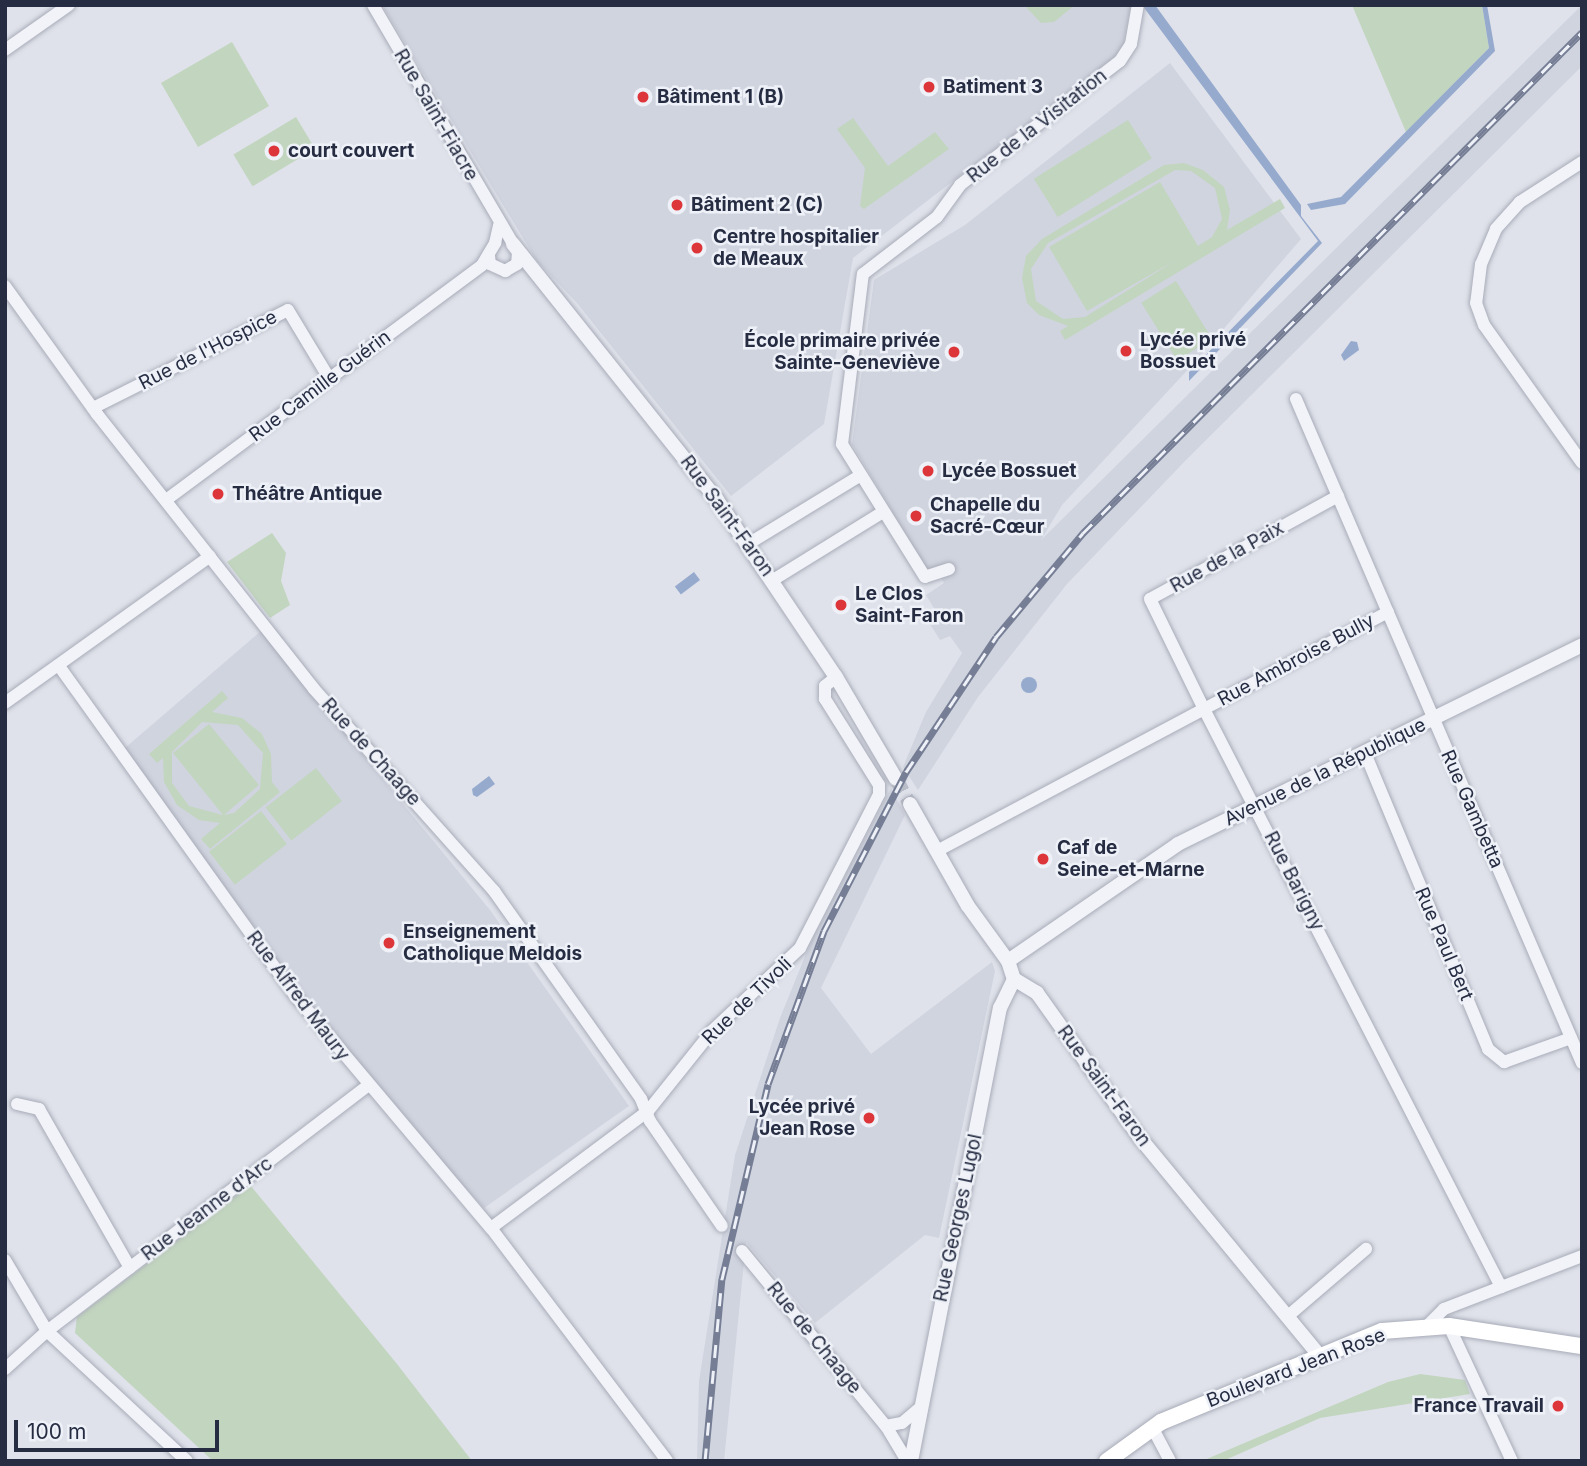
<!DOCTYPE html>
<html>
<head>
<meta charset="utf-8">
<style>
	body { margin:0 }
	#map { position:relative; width:1587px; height:1466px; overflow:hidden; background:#dfe2ea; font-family:Inter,sans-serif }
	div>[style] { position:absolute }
	.built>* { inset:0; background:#d0d4df }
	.green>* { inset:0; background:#c2d5bf; transform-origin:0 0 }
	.water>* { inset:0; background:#96aace; transform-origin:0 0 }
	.round { border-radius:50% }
	.tertiary-tunnel>* { height:14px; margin-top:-7px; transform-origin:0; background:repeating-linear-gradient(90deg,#babec9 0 14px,transparent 0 21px) }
	.roads { filter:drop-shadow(0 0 2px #a8acb8) drop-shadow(0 0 2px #a8acb8) }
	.minor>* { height:12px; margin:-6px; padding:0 6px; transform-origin:6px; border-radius:6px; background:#f2f3f8 }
	.tertiary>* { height:14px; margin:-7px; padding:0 7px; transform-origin:7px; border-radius:7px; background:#f2f3f8 }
	.secondary>* { height:16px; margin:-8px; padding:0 8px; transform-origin:8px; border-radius:8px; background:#fff }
	.rail>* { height:7px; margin-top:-3.5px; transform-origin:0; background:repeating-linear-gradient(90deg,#eef1f7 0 13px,#767e95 0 26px); box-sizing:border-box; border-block:2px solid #767e95 }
	.dots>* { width:19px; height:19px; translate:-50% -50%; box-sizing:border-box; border:4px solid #eef1f7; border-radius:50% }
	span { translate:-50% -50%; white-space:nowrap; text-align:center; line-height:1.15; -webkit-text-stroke:5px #eef1f7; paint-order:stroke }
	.poi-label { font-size:19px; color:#262d43; font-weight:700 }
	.left { translate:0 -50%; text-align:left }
	.right { translate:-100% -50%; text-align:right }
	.street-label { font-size:19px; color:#262d43 }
	.frame { position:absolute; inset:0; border:7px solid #262d43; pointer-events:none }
	.scale { position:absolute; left:14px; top:1420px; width:205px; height:32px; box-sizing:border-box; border:4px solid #262d43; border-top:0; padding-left:9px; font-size:21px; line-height:24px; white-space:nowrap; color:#262d43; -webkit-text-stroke:5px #eef1f7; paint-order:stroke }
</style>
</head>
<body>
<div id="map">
	<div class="built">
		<i style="clip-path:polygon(382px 5px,1131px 5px,1122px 51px,853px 258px,824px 424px,731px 496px,577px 303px,537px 261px)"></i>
		<i style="clip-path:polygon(1582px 5px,1582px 66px,1186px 460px,1067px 584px,978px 697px,918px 790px,903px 767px,926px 712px,962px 653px,950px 636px,940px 640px,925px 616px,935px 610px,926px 595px,944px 583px,936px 569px,926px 568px,852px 444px,874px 280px,965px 225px,1170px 63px,1301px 239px,1195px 362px,1062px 505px,1041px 540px)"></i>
		<i style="clip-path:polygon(261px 631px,490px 910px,629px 1106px,484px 1208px,350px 1063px,125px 748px)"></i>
		<i style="clip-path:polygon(891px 788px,905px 815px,821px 988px,871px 1054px,992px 962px,995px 971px,939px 1238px,925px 1235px,815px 1323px,746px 1242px,724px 1461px,697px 1461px,699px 1381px,735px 1155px,780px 1018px,810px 944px)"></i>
	</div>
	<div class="green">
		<i style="clip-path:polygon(1024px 5px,1075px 5px,1054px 22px,1041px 23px)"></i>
		<i style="clip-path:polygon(1352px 5px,1482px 5px,1489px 48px,1406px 132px)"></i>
		<i style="left:232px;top:42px;width:74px;height:82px;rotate:60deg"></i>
		<i style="left:296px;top:117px;width:37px;height:73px;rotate:59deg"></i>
		<i style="clip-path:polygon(853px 118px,888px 166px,935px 132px,949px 149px,864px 209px,860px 206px,865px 168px,837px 129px)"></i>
		<i style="left:1128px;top:120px;width:45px;height:111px;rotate:58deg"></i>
		<i style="clip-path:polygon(evenodd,1184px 163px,1203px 170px,1224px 187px,1230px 210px,1227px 230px,1280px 199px,1285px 208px,1065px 340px,1060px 331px,1068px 326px,1039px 315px,1027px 303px,1022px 278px,1026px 256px,1042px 239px,1164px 165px,1184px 163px,1175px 170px,1191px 171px,1215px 188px,1222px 219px,1212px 237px,1198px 246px,1160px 182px,1049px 247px,1087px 311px,1176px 260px,1085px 317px,1063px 319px,1036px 301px,1031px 269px,1048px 243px,1175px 170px)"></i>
		<i style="left:1176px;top:281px;width:68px;height:41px;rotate:58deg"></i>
		<i style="clip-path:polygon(272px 533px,286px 553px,281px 581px,290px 605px,270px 618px,227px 562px)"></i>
		<i style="clip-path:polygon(evenodd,222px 691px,228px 698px,212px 712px,242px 718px,262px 734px,271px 754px,272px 782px,280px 792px,210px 849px,201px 839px,220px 823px,199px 820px,177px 805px,164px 782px,163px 758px,157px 763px,149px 754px,222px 691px,202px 722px,238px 725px,263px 753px,260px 789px,234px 813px,224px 815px,259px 785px,209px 724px,173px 753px,223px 815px,189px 806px,172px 783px,172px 752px,202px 722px)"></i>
		<i style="left:316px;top:768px;width:42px;height:64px;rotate:52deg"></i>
		<i style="left:261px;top:811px;width:42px;height:66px;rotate:52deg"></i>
		<i style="clip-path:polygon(250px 1185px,397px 1364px,472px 1461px,213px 1461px,75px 1333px,77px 1317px)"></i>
		<i style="clip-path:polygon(1420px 1374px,1465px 1380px,1470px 1394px,1320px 1418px,1223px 1461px,1202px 1461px,1388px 1382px)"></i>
	</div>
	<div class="water">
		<i style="clip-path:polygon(1142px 5px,1155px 5px,1301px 205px,1301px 216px,1322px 243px,1189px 381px,1189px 372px,1318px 241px)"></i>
		<i style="clip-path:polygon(1482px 5px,1487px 5px,1495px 51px,1345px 204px,1311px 210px,1307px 204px,1341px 197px,1489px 48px)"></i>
		<i style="clip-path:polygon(1351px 341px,1357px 342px,1359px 350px,1344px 361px,1341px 355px)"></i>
		<i style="left:694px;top:572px;width:10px;height:24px;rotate:53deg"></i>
		<i class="round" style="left:1021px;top:677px;width:16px;height:16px"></i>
		<i style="clip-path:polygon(489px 776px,495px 784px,477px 797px,473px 795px,472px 789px)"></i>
	</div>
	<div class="tertiary-tunnel">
		<i style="left:896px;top:779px;width:29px;rotate:61deg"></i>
	</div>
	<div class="roads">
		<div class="minor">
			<i style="left:373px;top:5px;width:277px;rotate:59.6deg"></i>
			<i style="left:5px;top:50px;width:78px;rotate:-35.1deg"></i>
			<i style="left:1582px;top:162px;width:74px;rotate:147.2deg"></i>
			<i style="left:1520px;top:202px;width:36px;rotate:132deg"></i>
			<i style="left:1496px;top:229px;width:38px;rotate:113deg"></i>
			<i style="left:1481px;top:264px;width:39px;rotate:97deg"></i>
			<i style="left:1476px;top:303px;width:23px;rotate:70deg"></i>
			<i style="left:1484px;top:325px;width:169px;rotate:54.6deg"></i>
			<i style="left:489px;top:256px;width:8px;rotate:83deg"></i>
			<i style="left:490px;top:264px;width:17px;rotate:25deg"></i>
			<i style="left:505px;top:271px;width:14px;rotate:-30deg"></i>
			<i style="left:517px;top:264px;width:12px;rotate:-85deg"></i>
			<i style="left:5px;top:286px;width:158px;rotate:54.3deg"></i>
			<i style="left:97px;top:414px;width:350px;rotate:51.7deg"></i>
			<i style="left:314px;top:689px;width:271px;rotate:48.3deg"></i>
			<i style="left:494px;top:891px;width:255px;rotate:54.7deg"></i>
			<i style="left:641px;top:1099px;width:24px;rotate:68deg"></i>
			<i style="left:650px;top:1121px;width:127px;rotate:55.6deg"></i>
			<i style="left:1296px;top:399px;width:723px;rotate:66.7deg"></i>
			<i style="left:93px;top:408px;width:218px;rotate:-26.7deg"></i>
			<i style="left:288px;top:310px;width:79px;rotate:58.9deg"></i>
			<i style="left:1338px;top:496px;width:214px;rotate:151.3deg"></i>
			<i style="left:1150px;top:599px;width:123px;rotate:63.9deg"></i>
			<i style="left:1204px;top:709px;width:208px;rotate:-27.8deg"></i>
			<i style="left:166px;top:500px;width:394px;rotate:-36.6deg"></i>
			<i style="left:482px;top:265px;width:26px;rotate:-59deg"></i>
			<i style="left:495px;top:243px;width:18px;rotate:-77deg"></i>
			<i style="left:748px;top:544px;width:132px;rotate:-31.4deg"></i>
			<i style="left:949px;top:569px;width:25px;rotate:162deg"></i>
			<i style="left:925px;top:577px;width:157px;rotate:-122deg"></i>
			<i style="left:842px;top:444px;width:171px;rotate:-83deg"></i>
			<i style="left:863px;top:274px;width:93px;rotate:-37.6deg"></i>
			<i style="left:937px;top:217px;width:39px;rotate:-54deg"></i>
			<i style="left:960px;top:185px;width:202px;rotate:-37.8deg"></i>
			<i style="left:1120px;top:61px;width:20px;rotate:-57deg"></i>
			<i style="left:1131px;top:44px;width:40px;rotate:-80deg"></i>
			<i style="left:773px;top:580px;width:129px;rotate:-31.7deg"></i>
			<i style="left:59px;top:666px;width:408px;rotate:54.4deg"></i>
			<i style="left:297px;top:998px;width:301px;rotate:49.9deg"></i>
			<i style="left:491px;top:1228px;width:292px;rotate:52.9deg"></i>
			<i style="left:5px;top:703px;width:252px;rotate:-35.6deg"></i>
			<i style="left:1365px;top:753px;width:321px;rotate:67.4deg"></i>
			<i style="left:1488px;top:1049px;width:21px;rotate:39deg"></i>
			<i style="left:1504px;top:1062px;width:71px;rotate:-19.7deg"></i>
			<i style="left:937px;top:851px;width:302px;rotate:-28deg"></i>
			<i style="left:1204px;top:709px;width:650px;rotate:62.8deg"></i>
			<i style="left:17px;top:1104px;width:23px;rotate:13deg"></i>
			<i style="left:39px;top:1109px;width:183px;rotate:60.2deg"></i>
			<i style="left:491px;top:1228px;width:196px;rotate:-36.7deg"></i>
			<i style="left:648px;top:1111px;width:102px;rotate:-51.3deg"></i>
			<i style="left:712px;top:1031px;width:121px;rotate:-43.3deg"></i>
			<i style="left:800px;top:948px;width:173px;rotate:-62.8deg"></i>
			<i style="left:879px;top:794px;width:9px;rotate:-90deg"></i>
			<i style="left:879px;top:785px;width:102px;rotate:-122.1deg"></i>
			<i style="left:825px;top:699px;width:13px;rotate:-90deg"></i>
			<i style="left:825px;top:686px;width:14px;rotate:-39deg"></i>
			<i style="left:742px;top:1251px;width:227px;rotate:50.6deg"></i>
			<i style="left:886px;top:1426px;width:41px;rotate:59deg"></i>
			<i style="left:5px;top:1260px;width:82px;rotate:59.4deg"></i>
			<i style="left:47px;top:1331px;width:191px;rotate:42.9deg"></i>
			<i style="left:1288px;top:1316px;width:103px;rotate:-40.7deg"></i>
			<i style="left:1427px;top:1326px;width:24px;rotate:-45deg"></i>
			<i style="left:1444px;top:1309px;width:148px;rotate:-21deg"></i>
			<i style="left:1449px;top:1326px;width:149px;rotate:65deg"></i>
			<i style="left:5px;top:1369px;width:57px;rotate:-42.1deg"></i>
			<i style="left:47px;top:1331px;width:403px;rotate:-37.4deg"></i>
			<i style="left:886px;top:1426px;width:16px;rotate:-11deg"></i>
			<i style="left:902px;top:1423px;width:25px;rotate:-40deg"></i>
			<i style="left:1152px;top:1427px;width:38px;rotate:62deg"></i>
		</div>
		<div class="tertiary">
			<i style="left:513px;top:244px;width:327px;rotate:51.4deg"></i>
			<i style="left:717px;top:500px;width:213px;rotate:56.1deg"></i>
			<i style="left:836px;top:677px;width:118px;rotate:59.5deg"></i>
			<i style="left:910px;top:804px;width:117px;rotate:60.4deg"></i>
			<i style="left:968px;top:906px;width:68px;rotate:54deg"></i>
			<i style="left:1008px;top:961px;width:19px;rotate:72deg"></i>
			<i style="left:1014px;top:979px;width:27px;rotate:31deg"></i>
			<i style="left:1037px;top:993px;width:178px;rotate:54.6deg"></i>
			<i style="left:1140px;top:1138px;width:281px;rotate:50.5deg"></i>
			<i style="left:1008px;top:961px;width:206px;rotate:-34.5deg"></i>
			<i style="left:1178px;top:844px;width:450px;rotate:-26.2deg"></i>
			<i style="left:911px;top:1461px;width:462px;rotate:-78.9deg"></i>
			<i style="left:1000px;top:1008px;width:32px;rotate:-64deg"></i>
		</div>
		<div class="secondary">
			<i style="left:1107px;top:1461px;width:67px;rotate:-35.8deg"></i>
			<i style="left:1161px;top:1422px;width:239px;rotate:-22.4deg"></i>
			<i style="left:1382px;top:1331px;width:67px;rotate:-4.3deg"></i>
			<i style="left:1449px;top:1326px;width:134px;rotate:8.6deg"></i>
		</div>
	</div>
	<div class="rail">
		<i style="left:705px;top:1461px;width:183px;rotate:-84.7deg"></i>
		<i style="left:722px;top:1279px;width:200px;rotate:-76.7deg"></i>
		<i style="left:768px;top:1084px;width:163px;rotate:-69.9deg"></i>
		<i style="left:824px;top:931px;width:179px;rotate:-62.7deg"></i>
		<i style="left:906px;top:772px;width:162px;rotate:-56.3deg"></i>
		<i style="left:996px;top:637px;width:136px;rotate:-50.1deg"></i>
		<i style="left:1083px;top:533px;width:707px;rotate:-45.11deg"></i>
	</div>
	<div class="dots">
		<i style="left:929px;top:87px;background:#dd363a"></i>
		<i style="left:643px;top:97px;background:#dd363a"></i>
		<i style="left:274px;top:151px;background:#dd363a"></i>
		<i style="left:677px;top:205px;background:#dd363a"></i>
		<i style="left:697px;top:248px;background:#dd363a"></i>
		<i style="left:1126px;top:351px;background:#dd363a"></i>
		<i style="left:954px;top:352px;background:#dd363a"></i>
		<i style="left:928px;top:471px;background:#dd363a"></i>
		<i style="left:218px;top:494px;background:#dd363a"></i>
		<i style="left:916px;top:516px;background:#dd363a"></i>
		<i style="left:841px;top:605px;background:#dd363a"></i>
		<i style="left:1043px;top:859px;background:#dd363a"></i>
		<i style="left:389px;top:943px;background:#dd363a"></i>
		<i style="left:869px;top:1118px;background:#dd363a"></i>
		<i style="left:1558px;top:1406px;background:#dd363a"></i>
	</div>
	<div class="poi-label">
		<span class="left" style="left:943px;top:87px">Batiment 3</span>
		<span class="left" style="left:657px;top:97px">Bâtiment 1 (B)</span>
		<span class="left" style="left:288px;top:151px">court couvert</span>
		<span class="left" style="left:691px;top:205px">Bâtiment 2 (C)</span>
		<span class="left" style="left:713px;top:248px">Centre hospitalier<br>de Meaux</span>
		<span class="left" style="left:1140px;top:351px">Lycée privé<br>Bossuet</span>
		<span class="right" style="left:940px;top:352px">École primaire privée<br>Sainte-Geneviève</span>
		<span class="left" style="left:942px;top:471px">Lycée Bossuet</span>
		<span class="left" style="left:232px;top:494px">Théâtre Antique</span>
		<span class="left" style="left:930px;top:516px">Chapelle du<br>Sacré-Cœur</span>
		<span class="left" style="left:855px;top:605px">Le Clos<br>Saint-Faron</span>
		<span class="left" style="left:1057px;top:859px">Caf de<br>Seine-et-Marne</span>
		<span class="left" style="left:403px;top:943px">Enseignement<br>Catholique Meldois</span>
		<span class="right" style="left:855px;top:1118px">Lycée privé<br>Jean Rose</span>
		<span class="right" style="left:1544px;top:1406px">France Travail</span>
	</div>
	<div class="street-label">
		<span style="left:436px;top:115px;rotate:60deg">Rue Saint-Fiacre</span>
		<span style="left:1037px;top:126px;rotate:-38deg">Rue de la Visitation</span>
		<span style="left:208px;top:350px;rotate:-27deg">Rue de l'Hospice</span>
		<span style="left:320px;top:386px;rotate:-37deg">Rue Camille Guérin</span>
		<span style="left:727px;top:516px;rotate:54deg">Rue Saint-Faron</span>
		<span style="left:1227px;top:557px;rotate:-29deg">Rue de la Paix</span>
		<span style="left:1296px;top:660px;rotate:-28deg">Rue Ambroise Bully</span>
		<span style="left:371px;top:752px;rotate:48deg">Rue de Chaage</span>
		<span style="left:1325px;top:772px;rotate:-26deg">Avenue de la République</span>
		<span style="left:1472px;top:809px;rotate:66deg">Rue Gambetta</span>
		<span style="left:1294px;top:881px;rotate:63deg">Rue Barigny</span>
		<span style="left:1444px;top:944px;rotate:67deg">Rue Paul Bert</span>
		<span style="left:298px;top:996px;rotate:53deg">Rue Alfred Maury</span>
		<span style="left:747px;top:1001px;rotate:-44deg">Rue de Tivoli</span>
		<span style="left:1104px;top:1086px;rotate:54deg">Rue Saint-Faron</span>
		<span style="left:207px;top:1209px;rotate:-37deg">Rue Jeanne d'Arc</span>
		<span style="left:958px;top:1218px;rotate:-78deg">Rue Georges Lugol</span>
		<span style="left:814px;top:1338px;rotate:51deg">Rue de Chaage</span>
		<span style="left:1296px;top:1368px;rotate:-21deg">Boulevard Jean Rose</span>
	</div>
	<div class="frame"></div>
	<div class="scale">100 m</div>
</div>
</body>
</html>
